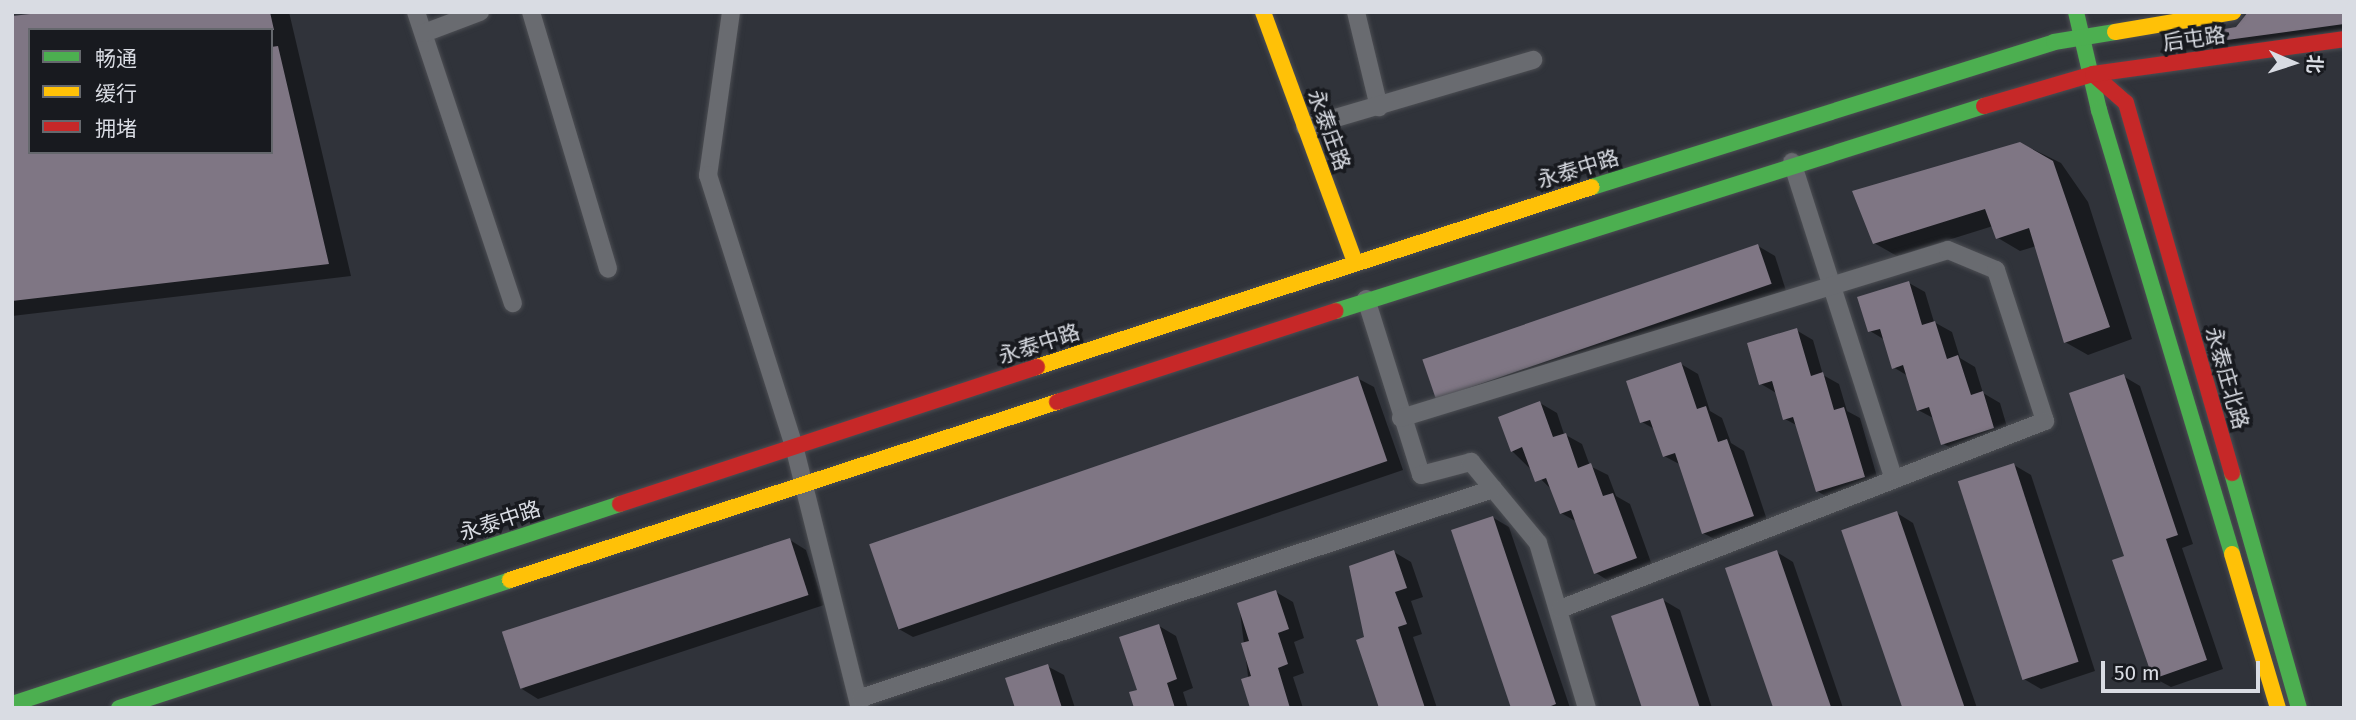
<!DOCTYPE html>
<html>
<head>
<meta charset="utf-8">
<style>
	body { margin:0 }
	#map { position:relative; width:2356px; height:720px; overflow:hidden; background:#30333a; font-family:"Fira Sans","Noto Sans SC",sans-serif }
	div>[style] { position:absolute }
	.shadow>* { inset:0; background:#0007 }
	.building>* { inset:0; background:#7f7684; transform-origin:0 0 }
	.roads { filter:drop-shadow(0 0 2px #4c4e53) drop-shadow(0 0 2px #4c4e53) }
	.street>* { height:18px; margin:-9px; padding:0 9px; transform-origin:9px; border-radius:9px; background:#696b70 }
	.fast>* { height:16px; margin:-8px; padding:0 8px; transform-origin:8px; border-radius:8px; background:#4caf50 }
	.slow>* { height:16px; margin:-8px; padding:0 8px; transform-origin:8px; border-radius:8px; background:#ffc107 }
	.jam>* { height:16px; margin:-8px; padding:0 8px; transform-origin:8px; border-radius:8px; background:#c62828 }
	span { translate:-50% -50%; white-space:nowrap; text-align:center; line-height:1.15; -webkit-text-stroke:7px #181a1f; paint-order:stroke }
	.street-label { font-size:21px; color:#d9dce3 }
	.frame { position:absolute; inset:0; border:14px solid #d9dce3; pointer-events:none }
	.legend { position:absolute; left:28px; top:28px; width:245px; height:126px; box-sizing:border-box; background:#181a1f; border:2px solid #65686d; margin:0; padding:9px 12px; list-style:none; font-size:21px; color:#d9dce3 }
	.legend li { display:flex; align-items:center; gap:14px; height:35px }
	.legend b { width:35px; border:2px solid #65686d }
	.north { position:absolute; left:2258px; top:28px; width:70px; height:70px; -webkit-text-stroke:5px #181a1f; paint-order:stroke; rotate:93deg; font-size:19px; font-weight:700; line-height:28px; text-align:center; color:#d9dce3 }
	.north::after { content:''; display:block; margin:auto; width:24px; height:32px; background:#d9dce3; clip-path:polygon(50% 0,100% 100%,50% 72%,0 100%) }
	.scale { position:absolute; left:2101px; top:661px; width:159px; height:32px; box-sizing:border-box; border:4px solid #d9dce3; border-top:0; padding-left:9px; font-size:21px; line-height:24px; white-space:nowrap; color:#d9dce3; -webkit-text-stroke:5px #181a1f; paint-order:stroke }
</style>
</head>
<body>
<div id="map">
	<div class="shadow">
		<i style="clip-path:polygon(evenodd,67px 12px,289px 12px,351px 276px,12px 316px,12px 17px,67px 12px,30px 30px,271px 30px,271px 152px,30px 152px,30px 30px)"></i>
		<i style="clip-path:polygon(2344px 12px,2344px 34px,2186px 56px,2169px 47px,2244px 26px)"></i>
		<i style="clip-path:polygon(2020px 143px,2061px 163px,2088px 202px,2132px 339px,2088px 355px,2065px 342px,2036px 246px,2020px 251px,1998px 238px,1993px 226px,1897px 256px,1874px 243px)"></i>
		<i style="clip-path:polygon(1758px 246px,1775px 256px,1787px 294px,1453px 404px,1436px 394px)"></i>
		<i style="clip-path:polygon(1909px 283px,1925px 292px,1934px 322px,1952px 332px,1960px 358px,1975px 367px,1983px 393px,2000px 403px,2010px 437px,1959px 453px,1942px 443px,1935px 419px,1918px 410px,1908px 376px,1893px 367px,1885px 340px,1870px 331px)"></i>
		<i style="clip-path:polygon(1796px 330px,1813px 340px,1823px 375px,1839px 384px,1847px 411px,1860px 418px,1880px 487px,1834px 501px,1817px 491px,1798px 426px,1785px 419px,1778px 394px,1761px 384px)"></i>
		<i style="clip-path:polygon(1681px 364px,1698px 374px,1710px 411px,1722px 418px,1731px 443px,1744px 451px,1769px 526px,1720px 542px,1703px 533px,1681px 465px,1664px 456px,1656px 430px,1642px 422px)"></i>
		<i style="clip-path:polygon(2123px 376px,2140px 386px,2193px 544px,2182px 548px,2223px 669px,2171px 687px,2154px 678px,2127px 557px)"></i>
		<i style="clip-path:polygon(1357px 378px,1374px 387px,1403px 470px,913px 637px,897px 628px)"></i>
		<i style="clip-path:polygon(1540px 403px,1557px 413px,1564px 434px,1582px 444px,1590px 466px,1608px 475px,1616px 496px,1630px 504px,1653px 568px,1612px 583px,1596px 573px,1577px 522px,1561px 513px,1553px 491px,1512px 451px)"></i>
		<i style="clip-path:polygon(2014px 465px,2031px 475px,2095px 671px,2041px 689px,2024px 679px)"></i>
		<i style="clip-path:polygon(1897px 513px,1913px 523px,1977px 708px,1904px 708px)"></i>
		<i style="clip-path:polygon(1492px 517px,1509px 527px,1570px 708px,1513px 708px)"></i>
		<i style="clip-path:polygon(790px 540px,806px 550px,824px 605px,538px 699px,522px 689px)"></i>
		<i style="clip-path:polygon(1394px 552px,1411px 562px,1423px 597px,1411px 601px,1422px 634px,1413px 637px,1437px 708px,1381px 708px,1366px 638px)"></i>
		<i style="clip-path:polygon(1777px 552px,1793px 562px,1843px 708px,1775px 708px)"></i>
		<i style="clip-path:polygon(1276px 592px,1293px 602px,1304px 638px,1294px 642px,1304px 673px,1293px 677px,1303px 708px,1252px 708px,1239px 604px)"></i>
		<i style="clip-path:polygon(1663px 600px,1680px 610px,1712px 708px,1644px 708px)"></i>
		<i style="clip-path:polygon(1159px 626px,1176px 636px,1193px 688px,1183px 692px,1188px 708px,1136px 708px)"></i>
		<i style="clip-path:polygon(1047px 666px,1064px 675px,1075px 708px,1016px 708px)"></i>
	</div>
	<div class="building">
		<i style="clip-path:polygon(48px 12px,270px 12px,274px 30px,30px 30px,30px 152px,271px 152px,271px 47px,278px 46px,329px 264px,12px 301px,12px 16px)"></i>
		<i style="clip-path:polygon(2248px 12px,2344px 12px,2344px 24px,2168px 48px,2167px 39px,2236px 27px)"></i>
		<i style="clip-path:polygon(2020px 142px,2053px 161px,2110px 327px,2064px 343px,2029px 228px,1996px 239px,1985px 209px,1873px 244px,1852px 191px)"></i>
		<i style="left:1758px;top:244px;width:42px;height:355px;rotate:71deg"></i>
		<i style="clip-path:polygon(1909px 281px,1922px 325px,1935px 321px,1947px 359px,1958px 355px,1971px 395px,1983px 391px,1994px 428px,1941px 445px,1929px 407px,1917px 411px,1903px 365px,1892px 369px,1880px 329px,1868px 332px,1857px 297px)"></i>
		<i style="clip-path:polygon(1797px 328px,1811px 376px,1823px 372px,1834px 410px,1844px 407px,1865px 477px,1816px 492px,1793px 417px,1783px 420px,1772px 381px,1759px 385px,1747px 343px)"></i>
		<i style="clip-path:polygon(1681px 362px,1697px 409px,1706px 406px,1718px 442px,1727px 439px,1754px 516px,1702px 534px,1675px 453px,1663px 457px,1650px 420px,1640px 423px,1626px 381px)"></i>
		<i style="clip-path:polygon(2124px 374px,2178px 535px,2166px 539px,2207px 660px,2153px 679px,2112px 560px,2124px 556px,2069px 393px)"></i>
		<i style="left:1358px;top:376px;width:90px;height:517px;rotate:71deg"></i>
		<i style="clip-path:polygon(1540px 401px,1553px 437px,1566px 433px,1578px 468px,1591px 463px,1603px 496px,1613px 493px,1637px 558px,1594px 574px,1571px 510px,1560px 514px,1546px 478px,1535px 482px,1522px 447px,1511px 452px,1498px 417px)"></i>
		<i style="left:2014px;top:463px;width:209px;height:59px;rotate:72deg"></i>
		<i style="left:1897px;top:511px;width:208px;height:59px;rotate:71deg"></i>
		<i style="clip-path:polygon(1493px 516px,1556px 704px,1546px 708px,1511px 708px,1451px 530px)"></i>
		<i style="left:790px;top:538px;width:60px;height:303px;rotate:72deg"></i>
		<i style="clip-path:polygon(1394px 550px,1407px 588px,1395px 592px,1407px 624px,1398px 627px,1425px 708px,1379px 708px,1356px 640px,1364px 637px,1349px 566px)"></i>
		<i style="left:1777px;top:550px;width:167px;height:55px;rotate:71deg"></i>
		<i style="clip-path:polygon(1276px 590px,1289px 629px,1278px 633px,1288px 664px,1278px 668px,1290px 708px,1250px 708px,1241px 679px,1251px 676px,1241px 643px,1249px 641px,1237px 603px)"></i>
		<i style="clip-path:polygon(1663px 598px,1700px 708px,1642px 708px,1611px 616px)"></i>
		<i style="clip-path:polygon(1159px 624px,1177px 679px,1167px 683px,1175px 708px,1134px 708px,1129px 692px,1137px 690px,1119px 637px)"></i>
		<i style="clip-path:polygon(1048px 664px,1062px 708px,1015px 708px,1005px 678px)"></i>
	</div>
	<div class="roads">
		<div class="street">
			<i style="left:416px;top:12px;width:307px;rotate:71.6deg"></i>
			<i style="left:531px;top:12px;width:268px;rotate:73.3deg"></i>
			<i style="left:731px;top:12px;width:165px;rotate:98deg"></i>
			<i style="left:708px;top:175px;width:284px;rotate:72.4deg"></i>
			<i style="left:794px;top:446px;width:270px;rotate:75.9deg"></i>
			<i style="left:1356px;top:12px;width:98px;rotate:76.4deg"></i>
			<i style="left:424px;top:33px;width:60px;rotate:-20.6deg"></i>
			<i style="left:1305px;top:127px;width:238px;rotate:-16.4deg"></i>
			<i style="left:1792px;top:162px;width:333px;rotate:72.2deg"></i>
			<i style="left:1366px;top:299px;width:184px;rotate:72.6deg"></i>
			<i style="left:1421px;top:475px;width:52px;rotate:-14.6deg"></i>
			<i style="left:1471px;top:462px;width:105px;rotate:50.4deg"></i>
			<i style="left:1538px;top:543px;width:172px;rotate:73.5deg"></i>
			<i style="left:1401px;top:418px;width:572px;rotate:-17.07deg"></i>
			<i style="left:1948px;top:250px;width:52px;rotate:22.6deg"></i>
			<i style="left:1996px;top:270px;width:159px;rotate:72deg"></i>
			<i style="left:2045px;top:421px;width:520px;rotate:158.81deg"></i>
			<i style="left:861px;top:698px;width:666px;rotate:-18.3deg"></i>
		</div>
		<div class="fast">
			<i style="left:2076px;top:12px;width:101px;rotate:76.8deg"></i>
			<i style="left:2099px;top:110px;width:463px;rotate:73.3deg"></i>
			<i style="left:1592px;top:187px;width:484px;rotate:-17.4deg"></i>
			<i style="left:2054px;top:42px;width:62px;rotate:-9.3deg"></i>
			<i style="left:1336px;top:311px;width:680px;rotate:-17.56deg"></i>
			<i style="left:2232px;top:473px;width:244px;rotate:74.1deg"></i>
			<i style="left:12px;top:704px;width:640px;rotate:-18.21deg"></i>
			<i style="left:119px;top:708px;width:411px;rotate:-18.1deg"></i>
		</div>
		<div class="slow">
			<i style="left:1263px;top:12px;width:266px;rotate:69.8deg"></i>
			<i style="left:2115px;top:32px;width:120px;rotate:-9.6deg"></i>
			<i style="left:1037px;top:367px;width:583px;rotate:-17.97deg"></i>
			<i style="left:2232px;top:554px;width:161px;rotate:73.4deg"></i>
			<i style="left:510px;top:580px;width:575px;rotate:-18.03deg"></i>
		</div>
		<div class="jam">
			<i style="left:2093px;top:74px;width:44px;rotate:41.3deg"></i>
			<i style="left:2126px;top:103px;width:385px;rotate:74deg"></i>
			<i style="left:1984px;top:106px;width:114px;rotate:-16.4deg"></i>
			<i style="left:2093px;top:74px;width:253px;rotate:-7.9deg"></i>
			<i style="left:1057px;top:402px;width:293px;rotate:-18.1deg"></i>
			<i style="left:620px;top:504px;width:439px;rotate:-18.2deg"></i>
		</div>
	</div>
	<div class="street-label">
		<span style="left:2194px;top:39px;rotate:-8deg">后屯路</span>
		<span style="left:1329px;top:130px;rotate:70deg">永泰庄路</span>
		<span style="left:1578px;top:169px;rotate:-17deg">永泰中路</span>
		<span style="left:1039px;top:344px;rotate:-18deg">永泰中路</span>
		<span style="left:2227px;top:378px;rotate:74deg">永泰庄北路</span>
		<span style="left:500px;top:521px;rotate:-18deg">永泰中路</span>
	</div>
	<div class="frame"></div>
	<ul class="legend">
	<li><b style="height:9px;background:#4caf50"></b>畅通</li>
	<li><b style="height:9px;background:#ffc107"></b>缓行</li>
	<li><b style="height:9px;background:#c62828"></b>拥堵</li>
	</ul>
	<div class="north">北</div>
	<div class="scale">50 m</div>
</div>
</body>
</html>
